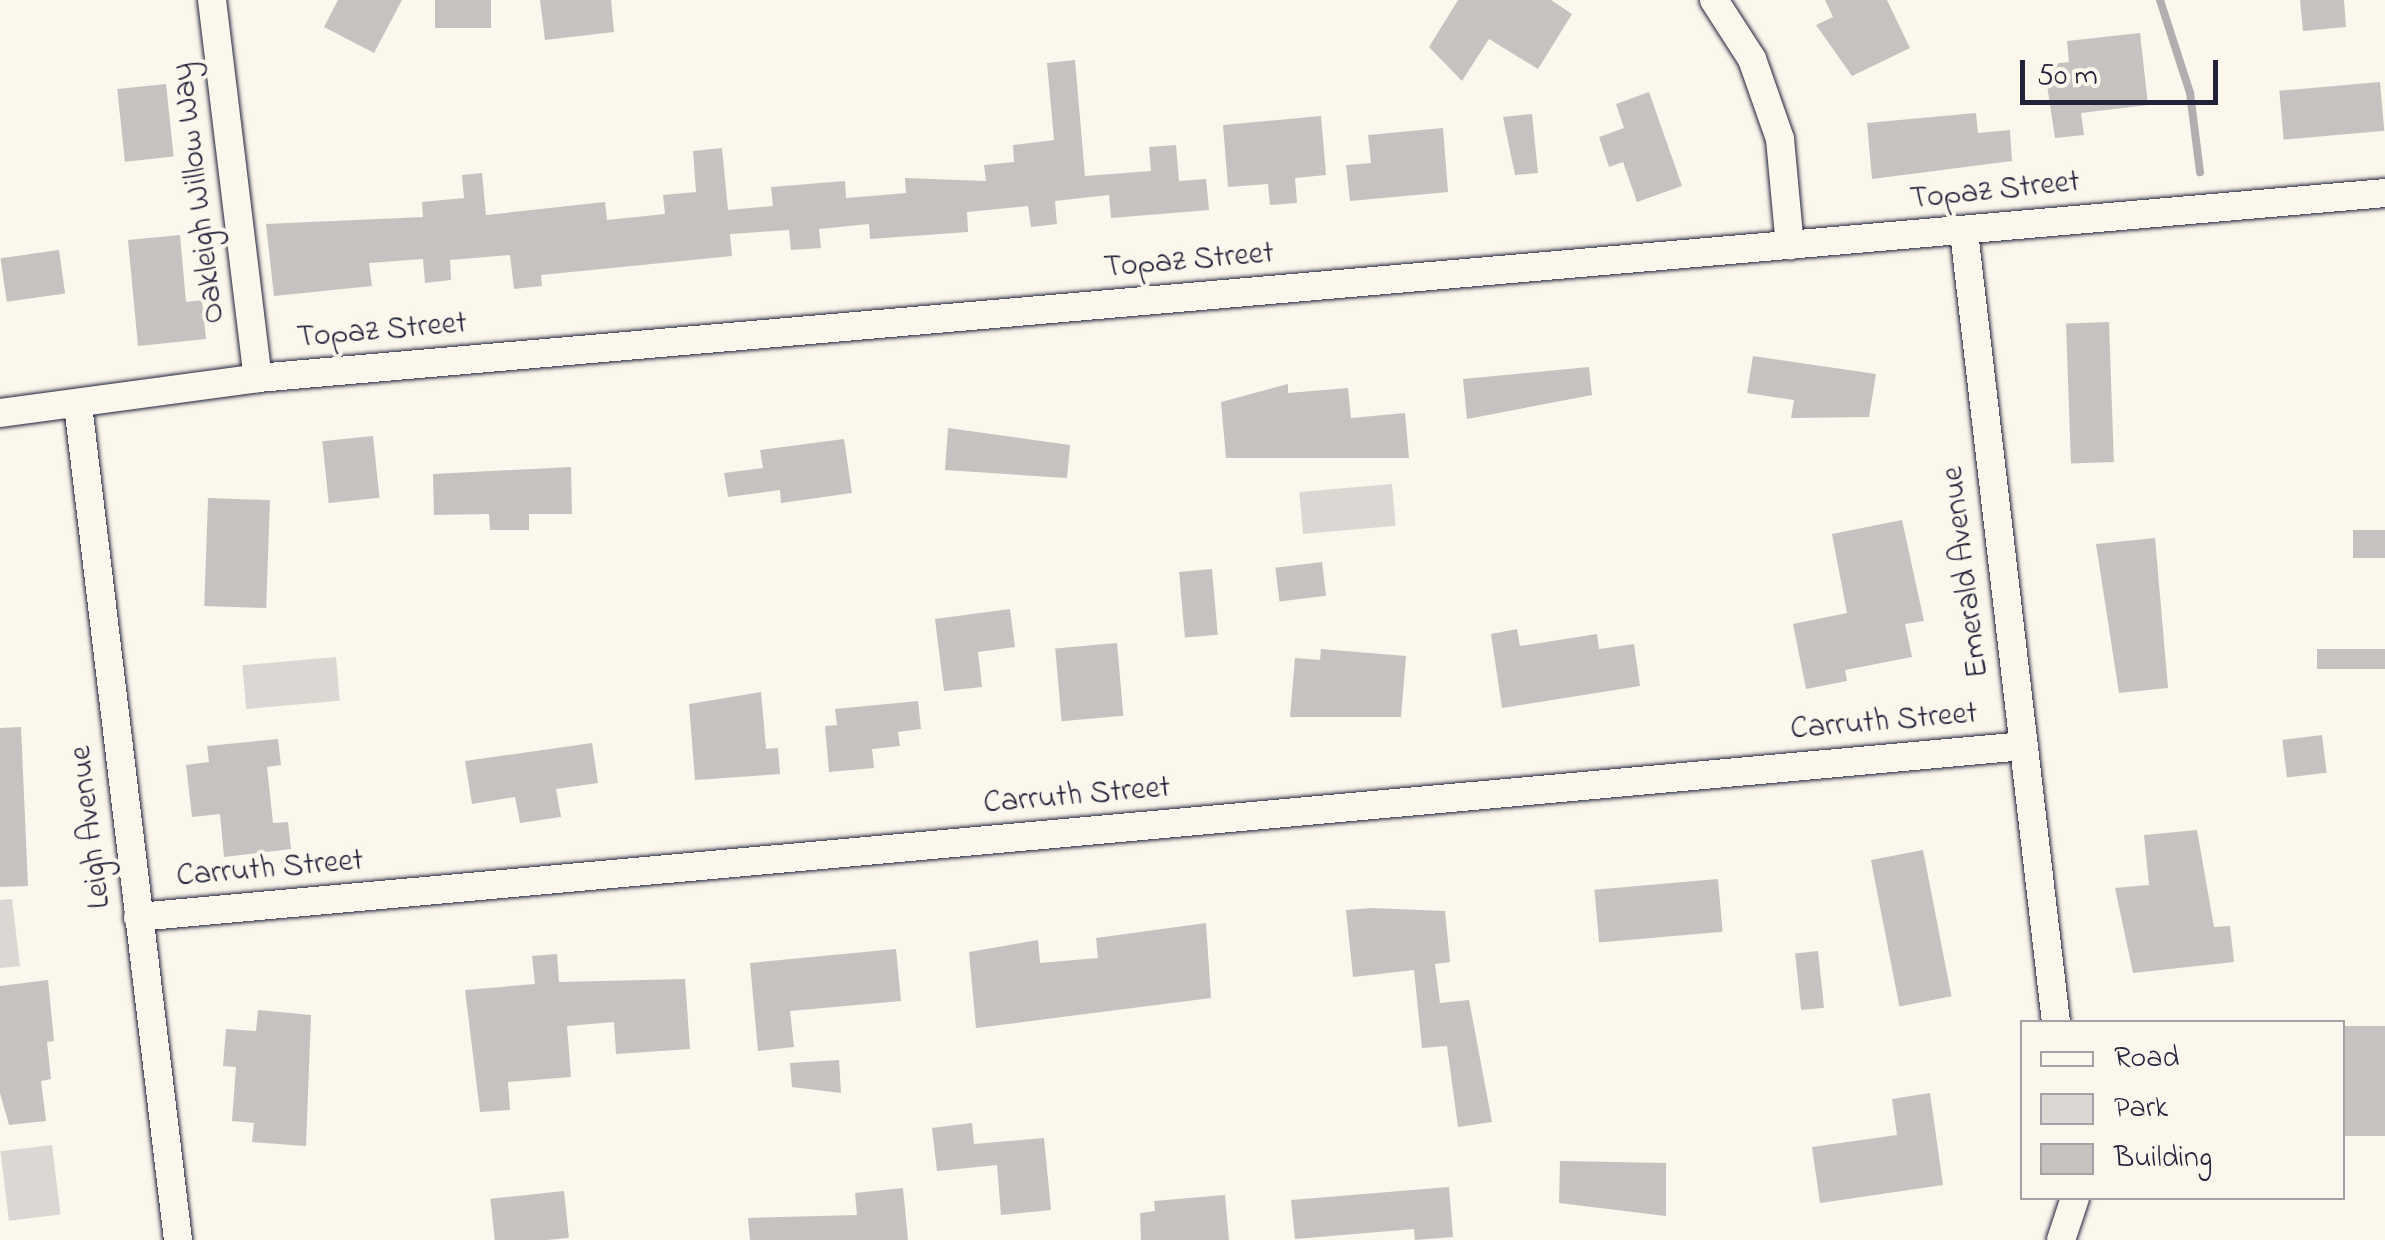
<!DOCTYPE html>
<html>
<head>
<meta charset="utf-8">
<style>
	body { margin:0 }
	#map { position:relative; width:2385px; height:1240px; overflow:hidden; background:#fbf7ec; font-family:"Indie Flower",sans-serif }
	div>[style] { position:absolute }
	.green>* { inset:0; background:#dbd8d3; transform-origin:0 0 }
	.stream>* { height:8px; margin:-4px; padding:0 4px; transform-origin:4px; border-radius:4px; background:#b1aeb0 }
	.building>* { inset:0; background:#c6c2c0; transform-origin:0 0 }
	.roads { filter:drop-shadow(0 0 2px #22223b) drop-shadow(0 0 2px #22223b) }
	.minor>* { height:28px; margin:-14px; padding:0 14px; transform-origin:14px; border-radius:14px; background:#fbf7ec }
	span { translate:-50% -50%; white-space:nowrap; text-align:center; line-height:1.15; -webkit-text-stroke:8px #fbf7ec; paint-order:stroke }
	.street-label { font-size:32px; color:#22223b }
	.legend { position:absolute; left:2020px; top:1020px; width:325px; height:180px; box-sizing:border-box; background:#fbf7ec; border:2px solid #a4a2a5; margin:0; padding:12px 18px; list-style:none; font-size:30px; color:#22223b }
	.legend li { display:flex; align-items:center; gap:20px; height:50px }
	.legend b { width:50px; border:2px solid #a4a2a5 }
	.scale { position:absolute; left:2020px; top:60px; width:198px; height:45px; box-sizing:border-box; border:5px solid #22223b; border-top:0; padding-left:12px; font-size:30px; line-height:35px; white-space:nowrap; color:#22223b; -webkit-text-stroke:8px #fbf7ec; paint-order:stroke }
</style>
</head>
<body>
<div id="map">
	<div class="green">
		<i style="left:1392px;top:484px;width:42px;height:93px;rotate:85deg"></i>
		<i style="left:336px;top:657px;width:44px;height:94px;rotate:85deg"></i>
		<i style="clip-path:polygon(12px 899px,20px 966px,0 968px,0 900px)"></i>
		<i style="left:52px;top:1145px;width:70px;height:52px;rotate:83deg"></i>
	</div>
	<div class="stream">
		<i style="left:2160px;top:0;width:98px;rotate:72.1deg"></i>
		<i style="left:2190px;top:93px;width:80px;rotate:82.8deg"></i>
	</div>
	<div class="building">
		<i style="clip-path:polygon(338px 0,402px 0,374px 53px,324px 27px)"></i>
		<i style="left:435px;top:0;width:56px;height:28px"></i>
		<i style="clip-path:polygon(540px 0,611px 0,614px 32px,545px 40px)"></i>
		<i style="clip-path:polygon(1458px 0,1551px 0,1572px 14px,1538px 69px,1489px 39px,1462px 81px,1429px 47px)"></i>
		<i style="clip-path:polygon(1825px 0,1887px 0,1910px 48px,1852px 76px,1816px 25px,1833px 17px)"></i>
		<i style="clip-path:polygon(2300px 0,2344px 0,2346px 27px,2303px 31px)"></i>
		<i style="clip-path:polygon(2140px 33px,2148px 105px,2081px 113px,2084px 135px,2055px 138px,2044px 65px,2069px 62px,2067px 41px)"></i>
		<i style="clip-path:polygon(1075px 60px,1085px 176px,1151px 171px,1149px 147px,1176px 145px,1179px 181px,1206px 179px,1209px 210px,1111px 218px,1109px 195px,1055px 201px,1057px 224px,1031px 227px,1028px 206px,967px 212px,968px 232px,870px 239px,869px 224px,819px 229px,821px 248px,791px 250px,789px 230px,730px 234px,732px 256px,541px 275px,542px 286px,514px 289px,510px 255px,450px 260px,451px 280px,425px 283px,423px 259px,369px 263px,372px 286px,274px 296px,266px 224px,423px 217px,422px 202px,464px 198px,462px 175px,482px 173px,486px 215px,605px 202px,607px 220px,665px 214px,663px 195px,696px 192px,693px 151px,722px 148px,728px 210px,773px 206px,771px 187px,845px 181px,846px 198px,906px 193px,905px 178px,986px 181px,984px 165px,1014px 162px,1013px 145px,1054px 140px,1047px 63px)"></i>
		<i style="left:2380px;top:82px;width:49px;height:101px;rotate:85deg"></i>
		<i style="left:166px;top:84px;width:73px;height:49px;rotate:84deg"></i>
		<i style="clip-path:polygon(1649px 92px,1682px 186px,1637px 202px,1623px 162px,1609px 167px,1599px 137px,1624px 128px,1616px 104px)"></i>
		<i style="clip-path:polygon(1976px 113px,1978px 133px,2010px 130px,2012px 161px,1872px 179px,1867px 123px)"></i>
		<i style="clip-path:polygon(1532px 114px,1538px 173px,1515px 175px,1503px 117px)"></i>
		<i style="clip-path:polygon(1321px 116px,1326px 175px,1295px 178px,1297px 203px,1270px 205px,1268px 184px,1228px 187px,1223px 125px)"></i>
		<i style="clip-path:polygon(1443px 128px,1448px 192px,1350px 201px,1346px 165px,1371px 163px,1368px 135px)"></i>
		<i style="clip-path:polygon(180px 235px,186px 302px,202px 300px,206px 339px,138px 346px,128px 240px)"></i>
		<i style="left:59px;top:250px;width:44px;height:59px;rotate:82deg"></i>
		<i style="left:2109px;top:322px;width:140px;height:43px;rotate:88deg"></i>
		<i style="clip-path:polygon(1753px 356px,1876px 374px,1869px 417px,1791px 418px,1794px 400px,1747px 393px)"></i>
		<i style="clip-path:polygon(1589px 367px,1592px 395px,1467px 419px,1463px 379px)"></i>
		<i style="clip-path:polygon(1288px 384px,1288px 393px,1348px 388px,1351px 418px,1405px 413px,1409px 458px,1226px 458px,1221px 402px)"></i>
		<i style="clip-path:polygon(948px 428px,1070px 445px,1067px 478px,945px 470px)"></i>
		<i style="left:373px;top:436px;width:62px;height:51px;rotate:84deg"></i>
		<i style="clip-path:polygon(844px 439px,852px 493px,781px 503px,780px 490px,728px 497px,724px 473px,763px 468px,760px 450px)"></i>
		<i style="clip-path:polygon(571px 467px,572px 514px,529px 514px,529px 530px,490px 530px,489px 514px,434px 515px,433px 474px)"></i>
		<i style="left:208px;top:498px;width:62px;height:108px;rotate:2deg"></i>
		<i style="clip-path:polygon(1902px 520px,1924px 621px,1905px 624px,1912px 657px,1845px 670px,1847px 681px,1806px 689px,1793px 624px,1847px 613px,1832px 534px)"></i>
		<i style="left:2385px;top:530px;width:28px;height:32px;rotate:90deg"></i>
		<i style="clip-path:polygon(2155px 538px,2168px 688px,2119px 693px,2096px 544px)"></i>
		<i style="left:1322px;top:562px;width:34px;height:47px;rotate:83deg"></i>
		<i style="left:1212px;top:569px;width:66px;height:33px;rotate:85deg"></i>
		<i style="clip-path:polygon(1010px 609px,1015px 647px,978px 652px,982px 687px,944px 691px,935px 619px)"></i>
		<i style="clip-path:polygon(1517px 629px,1520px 646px,1597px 634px,1599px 649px,1634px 644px,1640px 686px,1502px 708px,1491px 634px)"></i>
		<i style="left:1117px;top:643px;width:73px;height:62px;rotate:85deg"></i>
		<i style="clip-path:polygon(1321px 649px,1406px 656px,1401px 717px,1290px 717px,1295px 658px,1320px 660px)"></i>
		<i style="left:2385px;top:649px;width:20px;height:68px;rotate:90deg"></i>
		<i style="clip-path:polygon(761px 692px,766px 749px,778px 748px,780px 774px,695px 780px,689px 704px)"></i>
		<i style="clip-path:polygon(918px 701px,921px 729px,898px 732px,900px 746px,872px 749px,874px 768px,829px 772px,825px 726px,837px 725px,835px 709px)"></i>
		<i style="clip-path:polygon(21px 727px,28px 886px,0 887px,0 728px)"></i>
		<i style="left:2322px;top:735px;width:38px;height:40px;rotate:83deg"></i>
		<i style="clip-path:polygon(278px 739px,281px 765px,267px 767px,273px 823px,288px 822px,291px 849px,224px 857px,220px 814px,192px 817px,186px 765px,209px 762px,207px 746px)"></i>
		<i style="clip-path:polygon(592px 743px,598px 783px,556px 789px,561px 817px,520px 823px,515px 797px,472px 804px,465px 761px)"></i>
		<i style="clip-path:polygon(2197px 830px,2214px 927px,2230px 926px,2234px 962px,2133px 973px,2115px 888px,2149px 885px,2144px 835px)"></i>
		<i style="left:1923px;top:850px;width:149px;height:53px;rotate:79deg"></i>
		<i style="left:1718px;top:879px;width:53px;height:124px;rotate:85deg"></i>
		<i style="clip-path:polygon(1372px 908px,1445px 911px,1450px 962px,1435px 964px,1440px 1003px,1469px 1000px,1492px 1122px,1458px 1127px,1447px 1046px,1422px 1048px,1414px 970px,1353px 977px,1346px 910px)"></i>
		<i style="clip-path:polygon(1206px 923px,1211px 998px,976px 1028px,969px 952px,1038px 940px,1040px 963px,1098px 958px,1096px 938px)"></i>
		<i style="clip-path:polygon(896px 949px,901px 1001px,790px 1011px,794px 1047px,758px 1051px,750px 963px)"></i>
		<i style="left:1818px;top:951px;width:57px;height:23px;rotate:84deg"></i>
		<i style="clip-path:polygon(557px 954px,559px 982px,685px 979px,690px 1049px,616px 1054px,614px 1022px,567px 1026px,571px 1077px,508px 1082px,510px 1110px,480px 1112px,465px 990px,535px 984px,532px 956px)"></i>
		<i style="clip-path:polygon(48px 980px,54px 1041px,47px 1042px,51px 1079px,41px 1081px,46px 1121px,9px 1125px,0 1093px,0 986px)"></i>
		<i style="clip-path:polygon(258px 1010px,311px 1015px,306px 1146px,252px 1142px,254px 1123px,232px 1121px,236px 1067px,223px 1066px,226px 1029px,256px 1031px)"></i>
		<i style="left:2385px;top:1026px;width:110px;height:43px;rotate:90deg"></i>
		<i style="clip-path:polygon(839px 1060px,841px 1093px,792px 1087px,790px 1063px)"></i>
		<i style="clip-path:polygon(1930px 1093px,1943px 1185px,1820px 1203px,1812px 1147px,1897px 1135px,1892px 1099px)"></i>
		<i style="clip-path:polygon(972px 1123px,974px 1144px,1044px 1138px,1051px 1210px,1001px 1215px,997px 1165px,937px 1171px,932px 1128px)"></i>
		<i style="clip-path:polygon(1560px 1161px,1666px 1163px,1666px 1216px,1559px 1203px)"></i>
		<i style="clip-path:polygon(1449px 1187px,1453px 1237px,1415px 1240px,1414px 1229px,1295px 1239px,1291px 1200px)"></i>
		<i style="clip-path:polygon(903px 1188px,908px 1240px,750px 1240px,748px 1218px,857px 1215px,855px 1193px)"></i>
		<i style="left:564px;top:1191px;width:47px;height:74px;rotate:84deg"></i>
		<i style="clip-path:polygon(1225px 1195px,1229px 1240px,1141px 1240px,1140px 1213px,1155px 1211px,1154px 1201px)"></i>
	</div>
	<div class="roads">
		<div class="minor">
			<i style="left:212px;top:0;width:381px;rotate:83.1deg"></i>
			<i style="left:1714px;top:0;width:70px;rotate:57.2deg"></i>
			<i style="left:1752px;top:59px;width:85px;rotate:70.7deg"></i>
			<i style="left:1780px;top:139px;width:107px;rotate:84.7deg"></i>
			<i style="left:1964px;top:232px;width:795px;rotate:83.36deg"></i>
			<i style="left:78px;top:405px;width:841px;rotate:83.17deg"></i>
			<i style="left:0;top:413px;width:260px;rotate:-7.7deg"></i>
			<i style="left:258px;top:378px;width:2135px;rotate:-4.97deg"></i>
			<i style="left:138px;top:917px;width:1893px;rotate:-5.18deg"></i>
			<i style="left:2061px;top:1240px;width:44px;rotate:-71.6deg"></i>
		</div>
	</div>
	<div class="street-label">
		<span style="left:1995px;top:192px;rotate:-6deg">Topaz Street</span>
		<span style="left:200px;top:193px;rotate:-97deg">Oakleigh Willow Way</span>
		<span style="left:1189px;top:262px;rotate:-5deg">Topaz Street</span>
		<span style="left:382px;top:332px;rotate:-5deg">Topaz Street</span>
		<span style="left:1967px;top:572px;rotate:-97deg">Emerald Avenue</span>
		<span style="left:1884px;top:723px;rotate:-5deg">Carruth Street</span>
		<span style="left:1077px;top:797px;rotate:-5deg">Carruth Street</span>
		<span style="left:92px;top:827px;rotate:-97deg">Leigh Avenue</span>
		<span style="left:270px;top:870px;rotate:-5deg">Carruth Street</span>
	</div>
	<ul class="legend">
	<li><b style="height:12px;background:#fbf7ec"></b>Road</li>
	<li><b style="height:28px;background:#dbd8d3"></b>Park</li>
	<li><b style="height:28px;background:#c6c2c0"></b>Building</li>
	</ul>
	<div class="scale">50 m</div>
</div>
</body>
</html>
